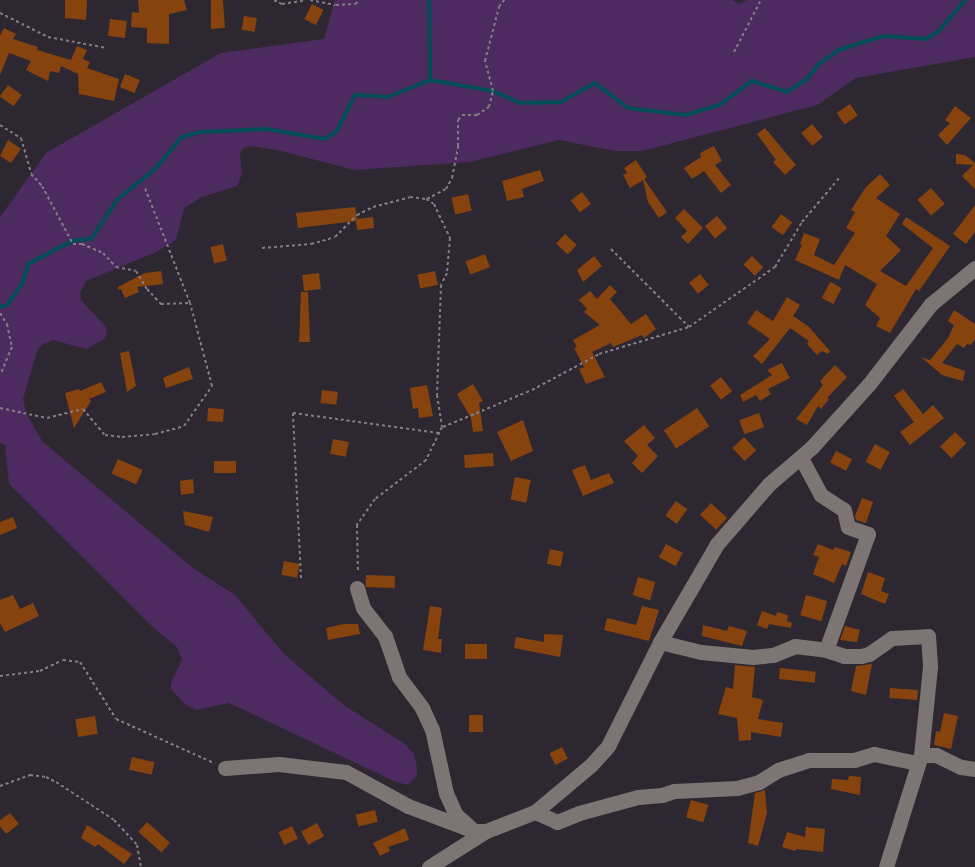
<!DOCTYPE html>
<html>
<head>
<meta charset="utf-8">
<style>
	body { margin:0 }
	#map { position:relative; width:975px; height:867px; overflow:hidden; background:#2d2731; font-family:Montserrat,sans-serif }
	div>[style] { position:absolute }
	.green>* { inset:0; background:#4d2b60 }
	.stream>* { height:4px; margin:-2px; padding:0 2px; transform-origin:2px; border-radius:2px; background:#014e57 }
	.building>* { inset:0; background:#87430d; transform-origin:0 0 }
	.path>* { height:2px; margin-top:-1px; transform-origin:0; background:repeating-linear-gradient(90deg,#827d85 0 3px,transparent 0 6px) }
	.minor>* { height:15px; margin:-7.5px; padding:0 7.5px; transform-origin:7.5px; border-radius:7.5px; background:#7c7574 }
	span { translate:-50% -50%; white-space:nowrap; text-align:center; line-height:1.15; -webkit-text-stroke:4.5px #2d2731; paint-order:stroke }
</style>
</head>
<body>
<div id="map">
	<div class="green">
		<i style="clip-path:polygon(335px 0,732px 0,739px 4px,747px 0,975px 0,975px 57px,856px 78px,817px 105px,642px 151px,615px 151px,559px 140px,469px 162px,355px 170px,277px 150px,250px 146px,244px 148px,240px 153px,242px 174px,237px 186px,202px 197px,184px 208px,176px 240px,156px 252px,86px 281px,80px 293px,81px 300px,105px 326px,107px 333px,104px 339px,86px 349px,53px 340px,41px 345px,37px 351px,23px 399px,26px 413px,42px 441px,193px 568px,235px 595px,284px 654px,345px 706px,405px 744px,414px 754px,417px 768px,417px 775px,408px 785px,396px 782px,229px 703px,196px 710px,185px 704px,171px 689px,171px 683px,182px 659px,177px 647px,156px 630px,9px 484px,5px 445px,0 443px,0 217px,46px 153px,221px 53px,324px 39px)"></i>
	</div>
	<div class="stream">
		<i style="left:429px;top:0;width:80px;rotate:89.3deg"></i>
		<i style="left:0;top:307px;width:7px;rotate:-16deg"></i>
		<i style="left:7px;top:305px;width:27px;rotate:-54deg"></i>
		<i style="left:23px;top:283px;width:20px;rotate:-75deg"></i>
		<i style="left:28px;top:264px;width:52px;rotate:-27.6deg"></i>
		<i style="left:74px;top:240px;width:17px;rotate:-3deg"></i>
		<i style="left:91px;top:239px;width:47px;rotate:-56.3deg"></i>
		<i style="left:117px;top:200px;width:49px;rotate:-39.2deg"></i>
		<i style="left:155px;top:169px;width:42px;rotate:-49.8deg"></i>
		<i style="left:182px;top:137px;width:20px;rotate:-15deg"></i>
		<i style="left:201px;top:132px;width:65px;rotate:-2.6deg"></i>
		<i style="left:266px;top:129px;width:60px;rotate:9.6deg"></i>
		<i style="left:325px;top:139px;width:14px;rotate:-34deg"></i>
		<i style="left:337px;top:131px;width:40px;rotate:-63.4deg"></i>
		<i style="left:355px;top:95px;width:33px;rotate:3deg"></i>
		<i style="left:388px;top:97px;width:45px;rotate:-22deg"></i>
		<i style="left:430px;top:80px;width:64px;rotate:9.9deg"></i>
		<i style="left:493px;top:91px;width:30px;rotate:24deg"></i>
		<i style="left:520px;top:103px;width:41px;rotate:-1.4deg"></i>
		<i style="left:561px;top:102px;width:39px;rotate:-29deg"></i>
		<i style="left:595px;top:83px;width:41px;rotate:37.1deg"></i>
		<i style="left:628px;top:108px;width:58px;rotate:6.9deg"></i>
		<i style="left:686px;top:115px;width:37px;rotate:-17deg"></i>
		<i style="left:721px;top:104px;width:39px;rotate:-37deg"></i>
		<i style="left:752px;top:81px;width:37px;rotate:17deg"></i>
		<i style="left:787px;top:92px;width:24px;rotate:-33deg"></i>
		<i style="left:807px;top:79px;width:18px;rotate:-52deg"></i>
		<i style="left:818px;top:65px;width:26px;rotate:-36deg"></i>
		<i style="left:839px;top:50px;width:22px;rotate:-18deg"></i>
		<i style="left:860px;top:43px;width:25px;rotate:-16deg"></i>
		<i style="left:884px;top:36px;width:42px;rotate:4.1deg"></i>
		<i style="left:926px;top:39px;width:14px;rotate:-30deg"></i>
		<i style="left:938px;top:32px;width:42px;rotate:-49.8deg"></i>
	</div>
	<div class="building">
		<i style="clip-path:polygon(65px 0,87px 0,86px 20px,65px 18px)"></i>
		<i style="clip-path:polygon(138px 0,184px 0,187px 10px,169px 14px,169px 44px,147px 43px,147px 28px,131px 27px,132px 12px,139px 13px)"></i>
		<i style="clip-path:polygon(211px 0,223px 0,225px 28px,211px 29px)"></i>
		<i style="left:312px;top:4px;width:13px;height:17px;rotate:27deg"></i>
		<i style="left:244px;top:16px;width:13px;height:14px;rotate:9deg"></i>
		<i style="left:110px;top:19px;width:17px;height:17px;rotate:7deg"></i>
		<i style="clip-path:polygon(4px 28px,16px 34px,13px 39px,38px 47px,37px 50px,71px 60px,77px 46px,87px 50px,83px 59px,90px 62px,87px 68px,119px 79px,114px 101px,79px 94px,78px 74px,61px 66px,59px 73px,50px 71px,48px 81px,26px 70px,31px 61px,9px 53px,0 75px,0 36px)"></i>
		<i style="left:125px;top:74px;width:16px;height:14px;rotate:22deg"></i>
		<i style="left:8px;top:85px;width:17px;height:14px;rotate:36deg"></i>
		<i style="left:850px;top:104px;width:14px;height:16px;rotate:56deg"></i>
		<i style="clip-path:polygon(955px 106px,971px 118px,947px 145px,938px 135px,950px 123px,945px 120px)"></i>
		<i style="left:812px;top:124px;width:17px;height:14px;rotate:50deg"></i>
		<i style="clip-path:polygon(765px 128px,796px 165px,785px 175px,773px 162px,776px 160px,757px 134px)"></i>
		<i style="clip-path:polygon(8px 140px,21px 149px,11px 163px,0 156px)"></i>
		<i style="clip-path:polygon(714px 146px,722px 161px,715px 165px,731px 185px,721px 193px,704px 171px,692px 179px,684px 168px,701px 157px,700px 153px)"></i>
		<i style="clip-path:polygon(956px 154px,965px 155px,975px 163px,975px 189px,962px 176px,973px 165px,956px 164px)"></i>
		<i style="clip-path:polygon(636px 160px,647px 177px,644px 179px,667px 212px,659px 218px,648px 202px,643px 180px,630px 188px,623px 175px,627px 173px,624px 168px)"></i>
		<i style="clip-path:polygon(540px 170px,544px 181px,522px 189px,524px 197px,507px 201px,502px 181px)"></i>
		<i style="clip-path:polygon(880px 174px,890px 185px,876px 198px,900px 214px,886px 236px,901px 250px,880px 271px,906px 286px,933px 248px,902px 224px,906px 217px,950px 246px,919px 291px,916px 289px,890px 333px,876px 326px,880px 318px,865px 305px,877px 284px,845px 265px,839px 280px,795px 260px,802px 245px,800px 244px,804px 233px,820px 239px,814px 255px,834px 265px,855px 233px,846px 228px,855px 212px,851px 210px,866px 187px)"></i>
		<i style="left:931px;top:188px;width:21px;height:18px;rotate:49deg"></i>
		<i style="left:582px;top:192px;width:15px;height:14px;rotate:53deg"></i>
		<i style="left:468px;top:194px;width:17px;height:17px;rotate:77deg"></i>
		<i style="clip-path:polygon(975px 205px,975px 232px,966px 244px,953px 234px)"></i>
		<i style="clip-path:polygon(355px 207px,357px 219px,373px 217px,374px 228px,357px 230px,356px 221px,298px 228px,296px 213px)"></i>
		<i style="clip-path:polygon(684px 209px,703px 228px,688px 244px,681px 237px,687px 231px,675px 218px)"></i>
		<i style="left:781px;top:214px;width:14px;height:16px;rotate:36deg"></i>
		<i style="left:717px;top:216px;width:16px;height:16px;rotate:50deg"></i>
		<i style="left:565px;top:234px;width:16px;height:13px;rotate:43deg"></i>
		<i style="left:223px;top:244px;width:17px;height:13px;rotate:77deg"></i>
		<i style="left:485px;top:254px;width:14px;height:21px;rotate:69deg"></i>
		<i style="clip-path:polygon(594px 256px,602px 266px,583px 282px,577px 270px)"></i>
		<i style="left:752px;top:256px;width:16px;height:12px;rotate:45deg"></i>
		<i style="clip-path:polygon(161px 271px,163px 284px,137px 287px,139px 292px,125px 298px,121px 289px,118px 290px,118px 287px,145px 273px)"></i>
		<i style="left:435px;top:271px;width:14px;height:18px;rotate:78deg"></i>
		<i style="left:319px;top:273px;width:16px;height:17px;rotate:83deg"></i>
		<i style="left:700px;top:274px;width:14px;height:14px;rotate:51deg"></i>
		<i style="left:830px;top:282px;width:13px;height:18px;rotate:27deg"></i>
		<i style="clip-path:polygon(610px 285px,617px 292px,610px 299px,631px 324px,646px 314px,656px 329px,644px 338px,642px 335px,613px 347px,611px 343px,592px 352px,605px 377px,586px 384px,579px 369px,584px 367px,574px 348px,577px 347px,573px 340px,600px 325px,584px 312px,587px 309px,579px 300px,590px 291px,597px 299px)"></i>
		<i style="clip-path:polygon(301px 292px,308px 292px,310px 342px,299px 342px)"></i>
		<i style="clip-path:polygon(787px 297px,800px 305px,793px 316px,808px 326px,830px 351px,828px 354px,822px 351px,817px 355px,807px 344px,809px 341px,790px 328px,762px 364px,753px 356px,770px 339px,747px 323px,756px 310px,773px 321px)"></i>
		<i style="clip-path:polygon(954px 310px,975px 324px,975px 339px,971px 345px,967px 344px,964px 348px,957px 344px,942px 363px,965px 371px,963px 381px,942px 375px,921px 357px,930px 360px,948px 338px,954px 325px,948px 321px)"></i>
		<i style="clip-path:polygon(129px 351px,136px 386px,127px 392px,120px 353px)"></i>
		<i style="clip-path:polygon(782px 363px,790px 378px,768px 389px,771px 394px,760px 401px,756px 395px,743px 402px,740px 395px,772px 375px,767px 370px)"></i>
		<i style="clip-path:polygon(835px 365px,847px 377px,827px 398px,829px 399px,821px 409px,818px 406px,807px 425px,796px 419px,823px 385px,820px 381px)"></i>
		<i style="clip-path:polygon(189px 367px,193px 379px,166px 388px,163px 378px)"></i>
		<i style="left:721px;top:377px;width:18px;height:14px;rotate:52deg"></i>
		<i style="clip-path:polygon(101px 382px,106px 392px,89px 399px,91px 401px,74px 428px,65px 393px,79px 389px,80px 391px)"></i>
		<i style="clip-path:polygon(473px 384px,483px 401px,479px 403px,483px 431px,473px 432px,471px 418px,457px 394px)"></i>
		<i style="clip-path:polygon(427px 385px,433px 416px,419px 418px,418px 408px,413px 409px,410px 388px)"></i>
		<i style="clip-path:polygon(903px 389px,923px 414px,933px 405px,944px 418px,910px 445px,900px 432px,914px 422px,894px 396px)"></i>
		<i style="left:322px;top:390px;width:16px;height:13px;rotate:7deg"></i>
		<i style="left:208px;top:408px;width:16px;height:13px;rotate:4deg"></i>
		<i style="left:697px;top:408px;width:22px;height:40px;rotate:56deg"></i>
		<i style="left:759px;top:413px;width:15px;height:21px;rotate:70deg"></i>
		<i style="clip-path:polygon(523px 420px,533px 451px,511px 461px,497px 432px)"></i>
		<i style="clip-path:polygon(644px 425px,655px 438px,647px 445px,658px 456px,642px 473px,632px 463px,638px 456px,624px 441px)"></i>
		<i style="left:955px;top:432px;width:16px;height:21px;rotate:45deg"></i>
		<i style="left:744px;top:437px;width:18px;height:16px;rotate:47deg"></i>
		<i style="left:333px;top:439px;width:16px;height:15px;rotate:11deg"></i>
		<i style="left:875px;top:444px;width:17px;height:20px;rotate:28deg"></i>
		<i style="left:836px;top:451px;width:18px;height:13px;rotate:27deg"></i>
		<i style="left:493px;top:453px;width:13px;height:29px;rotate:86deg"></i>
		<i style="left:118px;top:459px;width:27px;height:16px;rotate:24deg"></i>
		<i style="left:236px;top:461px;width:12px;height:22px;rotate:90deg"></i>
		<i style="clip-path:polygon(585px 465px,591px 480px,609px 473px,614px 483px,583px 496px,572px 470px)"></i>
		<i style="left:515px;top:477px;width:16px;height:23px;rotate:11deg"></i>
		<i style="clip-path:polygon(193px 479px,194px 493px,181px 495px,180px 481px)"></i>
		<i style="clip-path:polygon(862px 498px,873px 502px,866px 523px,856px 520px,855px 516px)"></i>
		<i style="left:676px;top:501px;width:14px;height:18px;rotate:36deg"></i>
		<i style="left:711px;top:503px;width:22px;height:16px;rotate:43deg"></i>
		<i style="clip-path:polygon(183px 511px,213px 517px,209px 532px,185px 525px)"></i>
		<i style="clip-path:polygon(13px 517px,17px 528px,0 535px,0 522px)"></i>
		<i style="left:666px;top:544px;width:19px;height:15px;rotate:28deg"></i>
		<i style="clip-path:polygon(818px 544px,833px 550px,835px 547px,851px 552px,846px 566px,842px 564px,834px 583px,813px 574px,819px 557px,813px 555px)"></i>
		<i style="left:550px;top:549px;width:14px;height:15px;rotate:12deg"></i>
		<i style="left:284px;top:561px;width:16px;height:14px;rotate:11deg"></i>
		<i style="clip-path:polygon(868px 572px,885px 578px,881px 591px,889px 594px,885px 604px,861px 594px)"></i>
		<i style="left:366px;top:575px;width:29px;height:12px;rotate:2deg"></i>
		<i style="left:638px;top:577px;width:18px;height:19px;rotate:16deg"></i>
		<i style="clip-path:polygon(13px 595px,20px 609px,33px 603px,39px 616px,5px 632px,0 623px,0 600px)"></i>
		<i style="left:806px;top:595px;width:22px;height:21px;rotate:16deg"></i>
		<i style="clip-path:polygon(430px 606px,442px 608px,438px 639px,442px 639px,441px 653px,423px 650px)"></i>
		<i style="clip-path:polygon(642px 606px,659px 610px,649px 641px,604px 630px,607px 618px,636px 625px)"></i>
		<i style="clip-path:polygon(762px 611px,776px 616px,777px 612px,788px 615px,787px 621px,792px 623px,791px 628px,769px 624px,767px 629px,757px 625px)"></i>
		<i style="clip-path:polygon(344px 624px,358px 624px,360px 634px,328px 640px,326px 628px)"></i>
		<i style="clip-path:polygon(703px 625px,727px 631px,729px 626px,747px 631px,742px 646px,702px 636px)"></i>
		<i style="clip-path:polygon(845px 626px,860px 630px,857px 642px,840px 640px)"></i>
		<i style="clip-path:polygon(544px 634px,563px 635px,560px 657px,514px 648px,516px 637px,544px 642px)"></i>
		<i style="left:465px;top:644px;width:22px;height:15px"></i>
		<i style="clip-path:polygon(872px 664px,866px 695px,851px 691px,856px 666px)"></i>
		<i style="clip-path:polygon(735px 665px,755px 667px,752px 697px,763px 700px,758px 719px,783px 723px,781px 737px,751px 732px,751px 740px,739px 741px,737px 718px,718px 714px,726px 687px,733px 689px)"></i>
		<i style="left:780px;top:668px;width:36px;height:11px;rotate:6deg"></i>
		<i style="left:890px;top:688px;width:28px;height:10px;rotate:4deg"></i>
		<i style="clip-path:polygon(944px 713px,958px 716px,951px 749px,934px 745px,936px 731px,940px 732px)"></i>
		<i style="left:469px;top:715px;width:14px;height:17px"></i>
		<i style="left:95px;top:716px;width:18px;height:20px;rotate:81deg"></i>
		<i style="left:562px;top:747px;width:13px;height:14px;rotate:63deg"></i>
		<i style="left:132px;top:757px;width:23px;height:13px;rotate:13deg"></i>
		<i style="clip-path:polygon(849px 776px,861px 777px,860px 795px,831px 789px,832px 779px,848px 780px)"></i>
		<i style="clip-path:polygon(765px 790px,767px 813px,758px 846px,748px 843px,755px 793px)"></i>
		<i style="left:691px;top:800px;width:18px;height:18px;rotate:16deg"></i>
		<i style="left:375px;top:810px;width:12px;height:20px;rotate:76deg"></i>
		<i style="clip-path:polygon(10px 813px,19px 824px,6px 834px,0 826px,0 820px)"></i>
		<i style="left:147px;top:822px;width:31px;height:13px;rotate:42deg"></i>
		<i style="left:317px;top:823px;width:15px;height:18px;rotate:62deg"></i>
		<i style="clip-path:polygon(87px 825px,132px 854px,124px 864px,98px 844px,95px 847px,81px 838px)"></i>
		<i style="left:292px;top:826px;width:14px;height:15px;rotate:65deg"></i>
		<i style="clip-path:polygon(806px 827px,825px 829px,823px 852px,796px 849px,796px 851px,782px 847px,787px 832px,805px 837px)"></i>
		<i style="clip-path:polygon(405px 828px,409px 840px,388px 847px,390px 851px,380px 856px,373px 843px)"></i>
	</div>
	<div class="path">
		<i style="left:274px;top:0;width:9px;rotate:27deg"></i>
		<i style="left:282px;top:4px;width:24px;rotate:-9deg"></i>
		<i style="left:310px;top:0;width:26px;rotate:11deg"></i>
		<i style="left:336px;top:5px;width:19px;rotate:-3deg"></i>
		<i style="left:355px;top:4px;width:6px;rotate:-39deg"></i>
		<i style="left:0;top:13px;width:54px;rotate:26.6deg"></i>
		<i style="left:48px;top:37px;width:60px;rotate:10.6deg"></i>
		<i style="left:734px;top:52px;width:59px;rotate:-62.6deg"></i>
		<i style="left:0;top:125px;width:25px;rotate:32deg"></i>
		<i style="left:21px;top:138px;width:37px;rotate:74deg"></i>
		<i style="left:31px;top:174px;width:16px;rotate:47deg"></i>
		<i style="left:42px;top:186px;width:66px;rotate:61.9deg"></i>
		<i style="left:73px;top:244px;width:9px"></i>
		<i style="left:82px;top:244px;width:23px;rotate:23deg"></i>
		<i style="left:103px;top:253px;width:19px;rotate:47deg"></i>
		<i style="left:116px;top:267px;width:20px;rotate:11deg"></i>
		<i style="left:136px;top:271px;width:21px;rotate:59deg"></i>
		<i style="left:147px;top:289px;width:21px;rotate:47deg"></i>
		<i style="left:161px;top:304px;width:28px;rotate:-2deg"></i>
		<i style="left:427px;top:199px;width:21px;rotate:-28deg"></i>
		<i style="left:446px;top:189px;width:13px;rotate:-61deg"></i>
		<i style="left:452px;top:178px;width:33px;rotate:-79deg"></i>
		<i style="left:458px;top:146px;width:26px;rotate:-90deg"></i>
		<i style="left:458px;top:120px;width:6px;rotate:-51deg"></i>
		<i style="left:462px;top:115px;width:15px"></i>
		<i style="left:477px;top:115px;width:14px;rotate:-34deg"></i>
		<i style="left:489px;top:107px;width:16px;rotate:-76deg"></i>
		<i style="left:493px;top:91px;width:31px;rotate:-105deg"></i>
		<i style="left:485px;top:61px;width:56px;rotate:-75.5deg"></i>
		<i style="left:499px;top:7px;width:9px;rotate:-54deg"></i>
		<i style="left:262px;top:248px;width:49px;rotate:-4.7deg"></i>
		<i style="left:311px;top:244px;width:25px;rotate:-16deg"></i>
		<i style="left:335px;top:237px;width:31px;rotate:-45deg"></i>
		<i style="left:357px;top:215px;width:18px;rotate:-27deg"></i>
		<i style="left:373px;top:207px;width:38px;rotate:-15deg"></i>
		<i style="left:410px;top:197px;width:16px;rotate:7deg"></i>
		<i style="left:426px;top:199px;width:9px;rotate:32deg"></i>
		<i style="left:434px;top:204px;width:38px;rotate:65deg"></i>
		<i style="left:450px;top:238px;width:35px;rotate:95deg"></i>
		<i style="left:447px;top:273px;width:13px;rotate:117deg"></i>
		<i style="left:441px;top:285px;width:110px;rotate:92.1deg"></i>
		<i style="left:437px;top:395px;width:32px;rotate:81deg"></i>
		<i style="left:442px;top:427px;width:37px;rotate:116deg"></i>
		<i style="left:426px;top:460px;width:64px;rotate:142.6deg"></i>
		<i style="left:375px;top:499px;width:32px;rotate:125deg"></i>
		<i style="left:357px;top:525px;width:48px;rotate:88.8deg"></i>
		<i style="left:611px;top:249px;width:110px;rotate:45deg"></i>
		<i style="left:0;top:313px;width:13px;rotate:58deg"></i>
		<i style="left:7px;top:324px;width:24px;rotate:78deg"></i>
		<i style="left:12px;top:347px;width:30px;rotate:113deg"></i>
		<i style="left:0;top:408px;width:48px;rotate:12deg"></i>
		<i style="left:47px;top:418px;width:37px;rotate:-14deg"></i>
		<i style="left:83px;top:409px;width:34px;rotate:50deg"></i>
		<i style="left:105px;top:435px;width:17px;rotate:7deg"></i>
		<i style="left:122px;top:437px;width:33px;rotate:-5deg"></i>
		<i style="left:155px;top:434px;width:30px;rotate:-15deg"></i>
		<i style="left:184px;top:426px;width:49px;rotate:-55deg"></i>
		<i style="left:212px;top:386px;width:86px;rotate:-104.8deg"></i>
		<i style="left:190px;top:303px;width:123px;rotate:-111.4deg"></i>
		<i style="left:443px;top:427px;width:96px;rotate:-22.6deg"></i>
		<i style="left:532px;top:390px;width:76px;rotate:-28.2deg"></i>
		<i style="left:599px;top:354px;width:94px;rotate:-16.7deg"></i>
		<i style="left:689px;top:327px;width:105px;rotate:-34.9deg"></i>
		<i style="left:775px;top:267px;width:52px;rotate:-59deg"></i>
		<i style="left:802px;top:222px;width:59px;rotate:-49.8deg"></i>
		<i style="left:301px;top:578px;width:165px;rotate:-92.8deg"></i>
		<i style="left:293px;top:413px;width:147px;rotate:7.8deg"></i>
		<i style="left:0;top:676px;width:40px;rotate:-7.1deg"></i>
		<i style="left:40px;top:671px;width:25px;rotate:-26deg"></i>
		<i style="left:63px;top:660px;width:17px;rotate:7deg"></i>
		<i style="left:80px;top:662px;width:67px;rotate:57.7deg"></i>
		<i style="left:116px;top:719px;width:107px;rotate:24.2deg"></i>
		<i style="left:0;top:786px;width:32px;rotate:-20deg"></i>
		<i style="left:30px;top:775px;width:16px;rotate:7deg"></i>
		<i style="left:46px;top:777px;width:11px;rotate:27deg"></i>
		<i style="left:56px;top:782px;width:69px;rotate:33.2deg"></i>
		<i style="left:114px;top:820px;width:34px;rotate:47deg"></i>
		<i style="left:137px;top:845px;width:22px;rotate:80deg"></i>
	</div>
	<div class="minor">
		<i style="left:801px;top:458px;width:42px;rotate:61.6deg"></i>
		<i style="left:821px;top:495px;width:27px;rotate:33deg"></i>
		<i style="left:844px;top:510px;width:17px;rotate:77deg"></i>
		<i style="left:848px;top:527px;width:21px;rotate:19deg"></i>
		<i style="left:868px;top:534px;width:123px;rotate:109.9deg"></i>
		<i style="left:357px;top:588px;width:21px;rotate:73deg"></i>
		<i style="left:363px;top:608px;width:36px;rotate:52deg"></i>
		<i style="left:385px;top:636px;width:43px;rotate:71.1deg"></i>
		<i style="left:399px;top:677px;width:39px;rotate:53deg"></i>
		<i style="left:422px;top:708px;width:23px;rotate:65deg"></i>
		<i style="left:432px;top:729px;width:66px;rotate:77.7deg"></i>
		<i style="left:446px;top:793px;width:24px;rotate:66deg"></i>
		<i style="left:456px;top:815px;width:18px;rotate:41deg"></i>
		<i style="left:660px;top:642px;width:42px;rotate:13.7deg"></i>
		<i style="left:701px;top:652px;width:52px;rotate:5.5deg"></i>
		<i style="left:753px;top:657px;width:20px;rotate:-6deg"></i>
		<i style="left:773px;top:655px;width:24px;rotate:-22deg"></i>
		<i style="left:795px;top:646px;width:31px;rotate:7deg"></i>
		<i style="left:826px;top:650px;width:19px;rotate:18deg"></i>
		<i style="left:844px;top:656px;width:17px"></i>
		<i style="left:861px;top:656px;width:8px;rotate:-14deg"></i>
		<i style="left:869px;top:654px;width:28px;rotate:-35deg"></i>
		<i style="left:892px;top:638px;width:36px;rotate:-3deg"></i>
		<i style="left:928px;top:636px;width:31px;rotate:86deg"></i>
		<i style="left:930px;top:667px;width:88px;rotate:95.8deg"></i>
		<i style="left:921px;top:755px;width:117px;rotate:107.4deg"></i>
		<i style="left:921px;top:755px;width:15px"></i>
		<i style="left:936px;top:755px;width:28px;rotate:26deg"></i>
		<i style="left:961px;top:767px;width:14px;rotate:8deg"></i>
		<i style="left:225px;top:768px;width:54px;rotate:-4.2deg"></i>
		<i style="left:279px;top:764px;width:67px;rotate:6.8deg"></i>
		<i style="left:346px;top:772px;width:71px;rotate:28.7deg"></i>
		<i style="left:408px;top:806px;width:71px;rotate:20.7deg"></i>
		<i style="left:474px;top:831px;width:12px"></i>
		<i style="left:535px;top:812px;width:24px;rotate:24deg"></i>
		<i style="left:557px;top:822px;width:24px;rotate:-22deg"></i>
		<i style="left:579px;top:813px;width:61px;rotate:-15.2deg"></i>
		<i style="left:638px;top:797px;width:24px;rotate:-5deg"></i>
		<i style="left:662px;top:795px;width:13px;rotate:-18deg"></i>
		<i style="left:674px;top:791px;width:63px;rotate:-2.7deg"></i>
		<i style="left:737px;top:788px;width:23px;rotate:-15deg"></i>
		<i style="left:759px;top:782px;width:22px;rotate:-32deg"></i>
		<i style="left:778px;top:770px;width:33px;rotate:-18deg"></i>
		<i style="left:809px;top:760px;width:45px"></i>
		<i style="left:854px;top:760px;width:21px;rotate:-17deg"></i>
		<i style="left:874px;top:754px;width:44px;rotate:11.8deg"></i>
		<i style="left:429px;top:867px;width:67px;rotate:-32.3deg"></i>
		<i style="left:486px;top:831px;width:53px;rotate:-21.2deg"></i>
		<i style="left:535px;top:812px;width:73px;rotate:-40deg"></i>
		<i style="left:591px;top:765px;width:25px;rotate:-48deg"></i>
		<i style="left:608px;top:746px;width:116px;rotate:-63.4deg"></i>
		<i style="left:660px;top:642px;width:113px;rotate:-59.8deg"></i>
		<i style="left:717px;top:544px;width:79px;rotate:-49.1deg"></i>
		<i style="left:769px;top:484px;width:57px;rotate:-40.7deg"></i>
		<i style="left:812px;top:447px;width:85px;rotate:-47.9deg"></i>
		<i style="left:869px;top:384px;width:101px;rotate:-52.2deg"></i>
		<i style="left:931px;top:304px;width:57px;rotate:-39.3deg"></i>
	</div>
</div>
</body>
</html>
